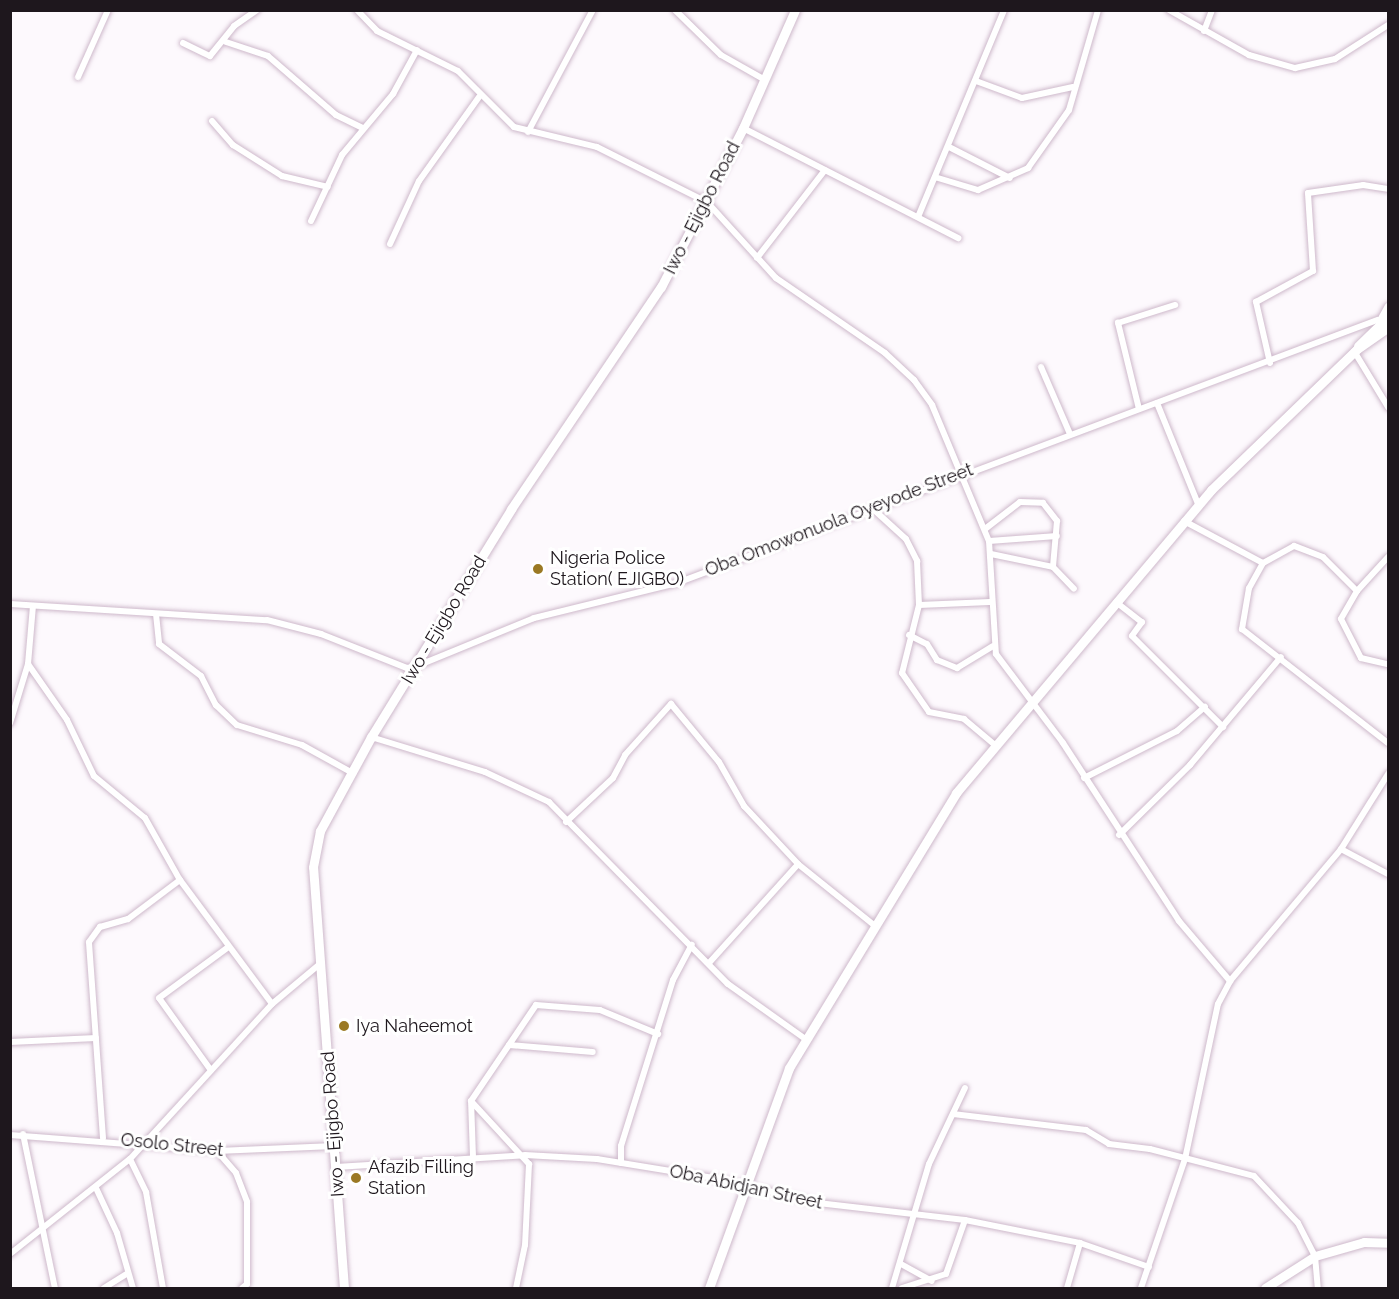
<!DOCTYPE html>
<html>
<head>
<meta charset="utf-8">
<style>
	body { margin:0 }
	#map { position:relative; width:1399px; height:1299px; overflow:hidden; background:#fdf9fd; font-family:Raleway,sans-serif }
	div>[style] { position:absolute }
	.roads { filter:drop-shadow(0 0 2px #ceb9cb) drop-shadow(0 0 2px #ceb9cb) }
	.street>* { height:6px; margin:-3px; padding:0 3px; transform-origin:3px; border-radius:3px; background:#fff }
	.secondary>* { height:9px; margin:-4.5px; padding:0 4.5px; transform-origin:4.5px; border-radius:4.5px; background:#fff }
	.dots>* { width:16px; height:16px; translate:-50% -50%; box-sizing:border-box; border:3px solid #fff; border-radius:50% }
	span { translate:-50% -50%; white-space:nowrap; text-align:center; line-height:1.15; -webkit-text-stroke:6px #fff; paint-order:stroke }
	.street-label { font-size:18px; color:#1e171d }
	.poi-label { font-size:18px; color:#1e171d }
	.left { translate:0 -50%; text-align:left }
	.frame { position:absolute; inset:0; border:12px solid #1e171d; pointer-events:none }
</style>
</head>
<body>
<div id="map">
	<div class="roads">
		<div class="street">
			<i style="left:357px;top:10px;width:29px;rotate:46deg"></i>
			<i style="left:377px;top:31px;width:90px;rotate:26.3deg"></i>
			<i style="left:458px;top:71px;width:79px;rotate:45deg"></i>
			<i style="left:514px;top:127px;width:85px;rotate:13.5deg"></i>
			<i style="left:597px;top:147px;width:123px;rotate:26.6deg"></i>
			<i style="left:707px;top:202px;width:103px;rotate:47.8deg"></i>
			<i style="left:776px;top:278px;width:132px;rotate:34.5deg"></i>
			<i style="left:885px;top:353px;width:40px;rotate:43deg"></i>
			<i style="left:914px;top:380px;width:31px;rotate:54deg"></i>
			<i style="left:932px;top:405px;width:147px;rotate:67.3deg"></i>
			<i style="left:989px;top:541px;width:113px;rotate:86.5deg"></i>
			<i style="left:996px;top:654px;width:111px;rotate:53deg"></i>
			<i style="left:1063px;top:743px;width:212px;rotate:56.9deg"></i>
			<i style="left:1179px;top:921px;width:79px;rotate:49.6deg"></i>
			<i style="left:675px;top:10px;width:64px;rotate:44.4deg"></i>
			<i style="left:721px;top:55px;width:51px;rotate:29.6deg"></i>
			<i style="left:1169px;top:10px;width:92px;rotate:29.4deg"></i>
			<i style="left:1249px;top:55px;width:48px;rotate:15.8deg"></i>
			<i style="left:1295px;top:68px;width:41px;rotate:-12.7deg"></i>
			<i style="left:1335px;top:59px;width:63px;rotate:-32.7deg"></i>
			<i style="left:1204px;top:31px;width:22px;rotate:-69deg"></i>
			<i style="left:226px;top:42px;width:44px;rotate:18.4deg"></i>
			<i style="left:268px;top:56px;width:90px;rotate:40.9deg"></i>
			<i style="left:336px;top:115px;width:28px;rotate:26deg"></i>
			<i style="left:183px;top:43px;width:30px;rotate:26deg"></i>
			<i style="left:210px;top:56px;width:38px;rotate:-51deg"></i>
			<i style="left:234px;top:26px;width:28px;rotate:-35deg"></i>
			<i style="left:78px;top:77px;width:73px;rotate:-65.9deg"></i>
			<i style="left:976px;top:81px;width:49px;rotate:20.3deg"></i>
			<i style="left:1022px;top:98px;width:52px;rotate:-12.2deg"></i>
			<i style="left:212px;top:121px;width:32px;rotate:49deg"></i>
			<i style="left:233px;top:145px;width:58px;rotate:32.3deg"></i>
			<i style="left:282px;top:176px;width:47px;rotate:13.4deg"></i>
			<i style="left:743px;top:128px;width:242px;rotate:27.1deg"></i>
			<i style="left:528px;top:132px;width:138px;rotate:-62deg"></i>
			<i style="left:951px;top:148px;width:66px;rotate:27deg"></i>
			<i style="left:938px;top:178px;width:42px;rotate:16.7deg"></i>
			<i style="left:978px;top:190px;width:55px;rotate:-23.7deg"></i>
			<i style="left:1028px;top:168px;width:71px;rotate:-54.7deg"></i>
			<i style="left:1069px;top:110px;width:104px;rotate:-73.8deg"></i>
			<i style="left:918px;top:217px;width:224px;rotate:-67.4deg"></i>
			<i style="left:311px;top:221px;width:73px;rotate:-64.8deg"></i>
			<i style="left:342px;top:155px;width:80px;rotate:-50.1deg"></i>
			<i style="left:393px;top:94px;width:50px;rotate:-61.4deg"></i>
			<i style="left:390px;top:244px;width:69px;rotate:-65.3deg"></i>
			<i style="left:419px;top:181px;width:103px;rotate:-54.5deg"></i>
			<i style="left:757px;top:258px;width:111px;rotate:-52.3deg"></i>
			<i style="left:1379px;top:322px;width:18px;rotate:-61deg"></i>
			<i style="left:1354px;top:351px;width:66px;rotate:58.7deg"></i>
			<i style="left:1270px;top:363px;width:63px;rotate:-102.9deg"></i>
			<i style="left:1256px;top:302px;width:65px;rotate:-28.5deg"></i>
			<i style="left:1313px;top:271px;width:78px;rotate:-93.7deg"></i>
			<i style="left:1308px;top:193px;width:56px;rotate:-8.3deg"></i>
			<i style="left:1363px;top:185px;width:25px;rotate:9deg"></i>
			<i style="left:1041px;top:367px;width:73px;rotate:66.6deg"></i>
			<i style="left:1157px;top:403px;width:109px;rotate:67.9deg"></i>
			<i style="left:1139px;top:409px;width:89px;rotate:-103.7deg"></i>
			<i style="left:1118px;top:323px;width:60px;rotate:-17.5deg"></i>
			<i style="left:872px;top:508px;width:46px;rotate:42.4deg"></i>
			<i style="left:906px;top:539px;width:25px;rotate:63deg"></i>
			<i style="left:917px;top:561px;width:44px;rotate:87.4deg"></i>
			<i style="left:919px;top:605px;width:70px;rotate:104deg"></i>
			<i style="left:902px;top:673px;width:47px;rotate:55.3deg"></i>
			<i style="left:929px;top:712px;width:36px;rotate:11deg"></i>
			<i style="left:964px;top:719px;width:40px;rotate:40deg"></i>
			<i style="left:1184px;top:521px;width:89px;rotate:28deg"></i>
			<i style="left:985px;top:529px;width:44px;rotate:-37.6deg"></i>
			<i style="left:1020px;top:502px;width:23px;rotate:2deg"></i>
			<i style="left:1043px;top:503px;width:23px;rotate:52deg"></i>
			<i style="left:1057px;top:521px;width:46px;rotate:95deg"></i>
			<i style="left:989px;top:541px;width:68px;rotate:-4.2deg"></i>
			<i style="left:991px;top:554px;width:63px;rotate:11.8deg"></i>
			<i style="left:1053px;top:567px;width:30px;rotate:46deg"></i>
			<i style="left:1388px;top:557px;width:46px;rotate:132.4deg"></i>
			<i style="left:1357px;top:591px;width:32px;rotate:120deg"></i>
			<i style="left:1341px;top:619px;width:44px;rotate:62.9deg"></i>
			<i style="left:1361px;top:658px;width:28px;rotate:13deg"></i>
			<i style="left:1357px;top:591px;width:48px;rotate:-135deg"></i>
			<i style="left:1323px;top:557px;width:31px;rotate:-159deg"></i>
			<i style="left:1294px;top:546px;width:35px;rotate:151deg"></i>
			<i style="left:1263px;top:563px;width:29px;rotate:119deg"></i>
			<i style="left:1249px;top:588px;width:42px;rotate:99.7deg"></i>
			<i style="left:1242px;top:629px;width:185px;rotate:38deg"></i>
			<i style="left:1116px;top:602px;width:33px;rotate:38deg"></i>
			<i style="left:1142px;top:622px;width:17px;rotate:126deg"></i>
			<i style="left:1132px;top:636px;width:129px;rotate:45deg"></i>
			<i style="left:10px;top:604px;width:257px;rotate:3.6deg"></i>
			<i style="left:267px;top:620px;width:56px;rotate:14.5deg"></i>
			<i style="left:321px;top:634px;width:92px;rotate:21.6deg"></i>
			<i style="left:407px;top:668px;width:10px;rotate:-11deg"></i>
			<i style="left:417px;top:666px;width:126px;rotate:-22.3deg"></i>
			<i style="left:534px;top:618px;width:147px;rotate:-13.8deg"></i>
			<i style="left:677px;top:583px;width:748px;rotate:-20.59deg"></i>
			<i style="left:919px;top:605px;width:71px;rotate:-2.4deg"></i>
			<i style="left:156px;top:614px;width:30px;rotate:84deg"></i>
			<i style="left:159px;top:644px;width:53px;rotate:37.3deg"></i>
			<i style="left:201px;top:676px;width:33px;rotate:63deg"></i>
			<i style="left:216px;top:705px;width:29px;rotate:44deg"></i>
			<i style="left:237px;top:725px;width:68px;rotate:17.1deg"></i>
			<i style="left:302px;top:745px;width:56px;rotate:28.9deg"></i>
			<i style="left:909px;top:635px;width:20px;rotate:27deg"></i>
			<i style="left:927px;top:644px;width:19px;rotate:58deg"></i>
			<i style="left:937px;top:660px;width:22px;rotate:22deg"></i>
			<i style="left:957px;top:668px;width:42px;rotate:-31.4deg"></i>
			<i style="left:28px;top:664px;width:68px;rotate:55.1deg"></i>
			<i style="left:67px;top:720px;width:62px;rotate:64.3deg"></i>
			<i style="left:94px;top:776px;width:66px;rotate:39.5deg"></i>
			<i style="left:145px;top:818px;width:71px;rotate:60.6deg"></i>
			<i style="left:180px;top:880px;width:154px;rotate:53.4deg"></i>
			<i style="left:10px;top:723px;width:62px;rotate:-73deg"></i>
			<i style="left:28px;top:664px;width:58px;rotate:-85.1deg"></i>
			<i style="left:371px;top:737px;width:119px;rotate:17.1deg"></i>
			<i style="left:485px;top:772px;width:71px;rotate:25.1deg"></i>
			<i style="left:549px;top:802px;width:255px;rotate:45.5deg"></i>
			<i style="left:728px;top:984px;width:93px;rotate:35.4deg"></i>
			<i style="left:1084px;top:778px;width:104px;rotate:-26.8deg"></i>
			<i style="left:1177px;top:731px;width:37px;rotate:-41deg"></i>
			<i style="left:566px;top:822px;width:64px;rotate:-43.1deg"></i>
			<i style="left:613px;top:778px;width:26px;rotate:-62deg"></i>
			<i style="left:625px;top:755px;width:69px;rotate:-48deg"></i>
			<i style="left:671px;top:704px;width:75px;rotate:50.4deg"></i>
			<i style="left:719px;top:762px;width:51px;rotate:60.4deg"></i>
			<i style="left:744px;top:806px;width:79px;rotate:47deg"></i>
			<i style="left:798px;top:864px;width:97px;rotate:38.8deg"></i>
			<i style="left:1119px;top:835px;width:100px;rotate:-44.6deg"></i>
			<i style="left:1190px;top:765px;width:141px;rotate:-49.9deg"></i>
			<i style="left:1341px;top:849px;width:53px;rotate:28deg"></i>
			<i style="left:709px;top:963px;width:133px;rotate:-48deg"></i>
			<i style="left:10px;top:1042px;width:86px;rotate:-2.7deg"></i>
			<i style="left:509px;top:1045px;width:84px;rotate:4.8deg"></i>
			<i style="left:210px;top:1069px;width:87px;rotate:-125.7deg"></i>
			<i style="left:159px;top:998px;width:84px;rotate:-36.3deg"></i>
			<i style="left:471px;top:1101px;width:86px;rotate:47.4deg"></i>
			<i style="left:529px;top:1164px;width:81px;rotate:92.8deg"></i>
			<i style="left:525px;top:1245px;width:44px;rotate:101.8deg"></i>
			<i style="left:953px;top:1114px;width:134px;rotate:6.9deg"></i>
			<i style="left:1086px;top:1130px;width:27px;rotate:31deg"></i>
			<i style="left:1109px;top:1144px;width:41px;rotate:7deg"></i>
			<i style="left:1150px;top:1149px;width:107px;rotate:14.6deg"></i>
			<i style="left:1254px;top:1176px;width:64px;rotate:46.9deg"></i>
			<i style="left:1298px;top:1223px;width:37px;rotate:63deg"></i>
			<i style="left:1315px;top:1256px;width:32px;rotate:85deg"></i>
			<i style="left:23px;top:1134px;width:157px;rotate:78.3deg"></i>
			<i style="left:10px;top:1135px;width:208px;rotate:4.4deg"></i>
			<i style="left:217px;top:1151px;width:117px;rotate:-2.4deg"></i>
			<i style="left:103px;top:1138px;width:196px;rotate:-94.1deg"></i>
			<i style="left:89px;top:942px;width:19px;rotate:-54deg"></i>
			<i style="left:100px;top:927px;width:29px;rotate:-16deg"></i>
			<i style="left:128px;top:919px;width:65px;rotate:-36.9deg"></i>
			<i style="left:217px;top:1151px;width:29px;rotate:49deg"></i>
			<i style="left:236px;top:1173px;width:31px;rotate:69deg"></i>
			<i style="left:247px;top:1202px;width:82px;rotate:90deg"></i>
			<i style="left:247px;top:1284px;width:6px;rotate:141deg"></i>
			<i style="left:473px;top:1157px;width:56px;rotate:-92deg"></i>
			<i style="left:471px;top:1101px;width:116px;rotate:-55.9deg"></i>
			<i style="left:536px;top:1005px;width:64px;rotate:4.5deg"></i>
			<i style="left:600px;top:1010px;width:63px;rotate:22.5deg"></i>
			<i style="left:130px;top:1159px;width:37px;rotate:64deg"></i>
			<i style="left:146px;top:1192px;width:97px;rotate:80deg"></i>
			<i style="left:621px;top:1163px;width:17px;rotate:-90deg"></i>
			<i style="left:621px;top:1146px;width:174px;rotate:-72.6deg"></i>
			<i style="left:673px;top:980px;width:40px;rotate:-62deg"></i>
			<i style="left:336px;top:1167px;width:189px;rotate:-3.6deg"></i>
			<i style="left:525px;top:1155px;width:72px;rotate:3.2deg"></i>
			<i style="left:597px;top:1159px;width:118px;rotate:9.3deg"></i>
			<i style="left:713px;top:1178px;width:108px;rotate:13.4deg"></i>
			<i style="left:818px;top:1203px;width:148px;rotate:6.6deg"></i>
			<i style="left:965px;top:1220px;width:117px;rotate:11.3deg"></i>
			<i style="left:1080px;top:1243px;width:73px;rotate:19.2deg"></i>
			<i style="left:96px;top:1188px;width:50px;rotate:65deg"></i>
			<i style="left:117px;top:1233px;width:57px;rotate:73.8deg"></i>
			<i style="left:10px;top:1254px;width:153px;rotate:-38.4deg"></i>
			<i style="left:130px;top:1159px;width:210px;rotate:-47.5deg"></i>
			<i style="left:272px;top:1004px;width:64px;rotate:-39.9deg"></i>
			<i style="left:901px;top:1264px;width:35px;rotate:29deg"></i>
			<i style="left:104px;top:1288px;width:26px;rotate:-32deg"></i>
			<i style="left:892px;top:1288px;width:129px;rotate:-73.4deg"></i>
			<i style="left:929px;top:1164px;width:84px;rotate:-64.7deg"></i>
			<i style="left:902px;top:1288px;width:46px;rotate:-17.7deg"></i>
			<i style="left:946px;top:1274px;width:57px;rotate:-70.6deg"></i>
			<i style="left:1067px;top:1288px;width:47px;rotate:-73.9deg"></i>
			<i style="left:1141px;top:1288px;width:136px;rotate:-71.2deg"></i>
			<i style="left:1185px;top:1159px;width:158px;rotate:-78deg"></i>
			<i style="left:1218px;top:1004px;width:26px;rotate:-62deg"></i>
			<i style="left:1230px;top:981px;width:172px;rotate:-49.9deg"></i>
			<i style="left:1341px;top:849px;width:89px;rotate:-57.9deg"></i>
		</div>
		<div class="secondary">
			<i style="left:1358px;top:346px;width:42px;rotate:-44deg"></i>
			<i style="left:344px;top:1288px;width:422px;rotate:-94.2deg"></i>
			<i style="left:313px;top:867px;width:37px;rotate:-79deg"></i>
			<i style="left:320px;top:831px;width:107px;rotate:-61.5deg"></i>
			<i style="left:371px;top:737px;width:268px;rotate:-58.4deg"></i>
			<i style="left:511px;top:509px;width:268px;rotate:-56deg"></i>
			<i style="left:661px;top:287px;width:179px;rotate:-62.7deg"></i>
			<i style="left:743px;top:128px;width:129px;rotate:-66.2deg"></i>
			<i style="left:709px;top:1288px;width:234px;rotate:-70deg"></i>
			<i style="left:789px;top:1068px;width:322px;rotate:-58.7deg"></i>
			<i style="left:956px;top:793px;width:396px;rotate:-49.9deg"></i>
			<i style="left:1211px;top:490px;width:203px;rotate:-44deg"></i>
			<i style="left:1357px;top:349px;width:38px;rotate:-35deg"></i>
			<i style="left:1265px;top:1288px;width:59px;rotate:-32.6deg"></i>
			<i style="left:1315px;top:1256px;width:51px;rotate:-15.9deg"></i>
			<i style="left:1364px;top:1242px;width:24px;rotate:2deg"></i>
		</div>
	</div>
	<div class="dots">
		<i style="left:538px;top:569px;background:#9b7924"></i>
		<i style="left:344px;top:1026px;background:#9b7924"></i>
		<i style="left:356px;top:1178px;background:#9b7924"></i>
	</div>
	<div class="street-label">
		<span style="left:702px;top:208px;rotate:-63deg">Iwo - Ejigbo Road</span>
		<span style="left:839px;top:520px;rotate:-21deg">Oba Omowonuola Oyeyode Street</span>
		<span style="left:444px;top:620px;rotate:-59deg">Iwo - Ejigbo Road</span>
		<span style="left:333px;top:1124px;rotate:-94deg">Iwo - Ejigbo Road</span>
		<span style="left:172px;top:1145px;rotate:6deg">Osolo Street</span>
		<span style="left:746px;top:1187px;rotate:12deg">Oba Abidjan Street</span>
	</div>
	<div class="poi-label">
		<span class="left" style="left:550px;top:569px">Nigeria Police<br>Station( EJIGBO)</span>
		<span class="left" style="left:356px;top:1026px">Iya Naheemot</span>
		<span class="left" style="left:368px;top:1178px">Afazib Filling<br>Station</span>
	</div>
	<div class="frame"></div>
</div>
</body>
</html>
